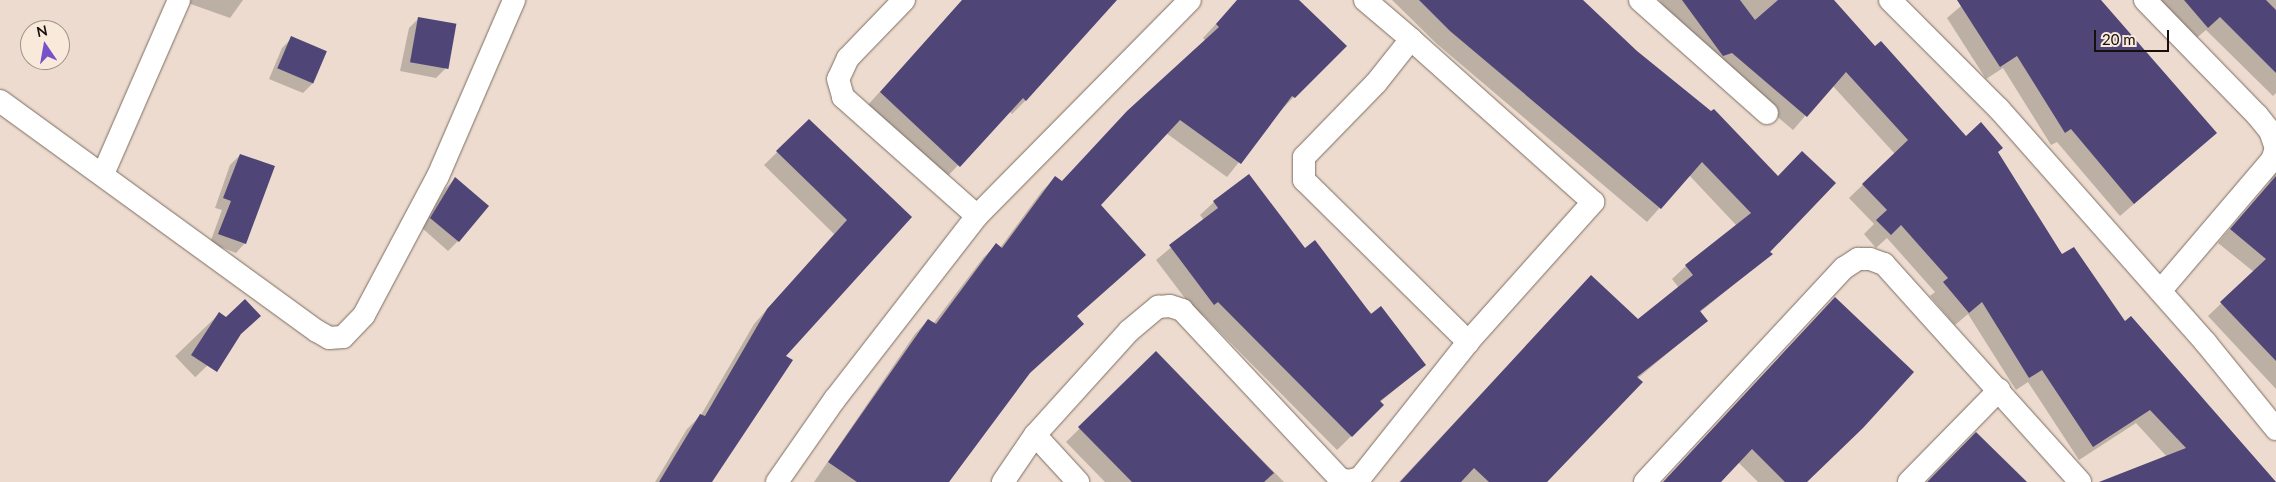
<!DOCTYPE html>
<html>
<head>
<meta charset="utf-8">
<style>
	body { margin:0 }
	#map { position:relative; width:2276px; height:482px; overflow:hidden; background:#ecdbce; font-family:Lato,sans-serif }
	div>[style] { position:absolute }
	.shadow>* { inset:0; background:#0003; transform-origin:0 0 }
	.building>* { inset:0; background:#4f4677; transform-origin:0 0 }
	.roads { filter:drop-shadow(0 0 1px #7c6d61) drop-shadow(0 0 1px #7c6d61) }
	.street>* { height:22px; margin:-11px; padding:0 11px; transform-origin:11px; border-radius:11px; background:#fff }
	span { translate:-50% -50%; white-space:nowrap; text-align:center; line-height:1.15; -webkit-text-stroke:5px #f9e9db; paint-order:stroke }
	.north { position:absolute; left:20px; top:20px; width:50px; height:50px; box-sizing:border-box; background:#f9e9db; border:1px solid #9e9288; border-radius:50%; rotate:348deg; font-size:14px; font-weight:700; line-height:20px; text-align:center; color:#15100b }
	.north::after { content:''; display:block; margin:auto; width:18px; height:22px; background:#7851ca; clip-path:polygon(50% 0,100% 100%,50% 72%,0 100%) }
	.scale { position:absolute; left:2094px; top:30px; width:75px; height:22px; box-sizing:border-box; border:2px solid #15100b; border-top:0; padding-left:6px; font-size:15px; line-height:18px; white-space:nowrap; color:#15100b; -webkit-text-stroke:4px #f9e9db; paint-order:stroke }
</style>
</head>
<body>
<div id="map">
	<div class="shadow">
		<i style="clip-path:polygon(186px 0,243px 0,230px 18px,185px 2px)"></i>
		<i style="clip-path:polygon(963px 0,1116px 0,1026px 100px,1012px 114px,1009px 111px,945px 179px,867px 106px)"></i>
		<i style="clip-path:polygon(1238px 0,1297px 0,1345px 46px,1280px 111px,1227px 177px,1166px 133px,1099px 205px,1144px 255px,1076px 317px,1026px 376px,949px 482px,814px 482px,915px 334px,928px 320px,933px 324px,983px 258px,996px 245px,1000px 248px,1042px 191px,1055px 178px,1061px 182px,1206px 41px,1203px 38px)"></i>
		<i style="clip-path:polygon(1392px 0,1581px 0,1636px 52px,1711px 113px,1771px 254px,1699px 313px,1706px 321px,1637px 379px,1641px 382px,1547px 482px,1399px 482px,1578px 290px,1638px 321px,1679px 288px,1672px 279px,1686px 266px,1737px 226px,1689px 175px,1647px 222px,1437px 44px)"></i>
		<i style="clip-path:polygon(1659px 0,1832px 0,1875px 48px,1966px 137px,1996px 153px,2062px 256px,2125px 323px,2130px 318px,2276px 482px,2190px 482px,2136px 423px,2079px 460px,2028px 382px,2016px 390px,1968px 314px,1955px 325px,1930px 296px,1935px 292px,1887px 238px,1876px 248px,1864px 234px,1874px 224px,1849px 198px,1895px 154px,1832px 85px,1793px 130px,1717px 66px,1711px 71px)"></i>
		<i style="clip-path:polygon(1968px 0,2098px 0,2216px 133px,2120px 216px,2057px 142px,2051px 145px,2003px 68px,1986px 79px,1947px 18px)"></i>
		<i style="clip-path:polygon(2158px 0,2276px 0,2276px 93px,2273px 96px,2206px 30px,2194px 40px)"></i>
		<i style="clip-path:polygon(419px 18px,445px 69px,436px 78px,400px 71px,409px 28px)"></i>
		<i style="clip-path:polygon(292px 38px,313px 83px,303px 93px,269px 79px,282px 48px)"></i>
		<i style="clip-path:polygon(809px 121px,910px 217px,784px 356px,791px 361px,710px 482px,655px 482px,687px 429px,701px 415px,754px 324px,834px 234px,764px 165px)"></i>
		<i style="clip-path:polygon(240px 155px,245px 243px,236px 253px,210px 243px,222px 210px,215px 208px,230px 165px)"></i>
		<i style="clip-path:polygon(2275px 168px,2276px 167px,2276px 389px,2208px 316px,2254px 272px,2218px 243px,2269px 183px)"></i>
		<i style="clip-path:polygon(455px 179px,458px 241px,448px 251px,422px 228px,445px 189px)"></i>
		<i style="clip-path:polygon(1214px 202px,1305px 249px,1425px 365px,1380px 402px,1383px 405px,1337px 450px,1203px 315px,1200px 318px,1156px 260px,1204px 220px,1200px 215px)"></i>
		<i style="clip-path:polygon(1822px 312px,1805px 482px,1758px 482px,1738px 462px,1719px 482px,1666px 482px)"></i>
		<i style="left:219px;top:314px;width:29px;height:61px;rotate:46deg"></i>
		<i style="clip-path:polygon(1156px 353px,1284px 482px,1105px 482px,1066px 442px)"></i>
	</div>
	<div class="building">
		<i style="clip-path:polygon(962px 0,1117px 0,1026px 101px,1023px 98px,960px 167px,880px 92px)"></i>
		<i style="clip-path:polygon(1237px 0,1299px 0,1347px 46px,1295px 98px,1292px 96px,1241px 164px,1180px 120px,1101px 205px,1146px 255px,1077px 316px,1084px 324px,1030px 373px,949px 482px,857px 482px,828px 462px,928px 319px,936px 324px,996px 243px,1002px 248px,1055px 176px,1062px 181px,1127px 111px,1219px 27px,1216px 24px)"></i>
		<i style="clip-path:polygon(1419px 0,1583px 0,1637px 51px,1711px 111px,1714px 109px,1778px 176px,1802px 151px,1836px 183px,1770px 252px,1773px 254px,1700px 311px,1708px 321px,1637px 377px,1643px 382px,1547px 482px,1489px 482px,1474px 468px,1461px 482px,1400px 482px,1591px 275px,1638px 319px,1693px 275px,1685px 265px,1751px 213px,1702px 162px,1661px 209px,1450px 31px)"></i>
		<i style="clip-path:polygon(1682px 0,1740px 0,1755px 20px,1778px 0,1834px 0,1875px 46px,1881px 41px,1966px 136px,1981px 122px,2003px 148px,1998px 152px,2062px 254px,2074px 247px,2125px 321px,2131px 316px,2276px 482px,2099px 482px,2186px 448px,2150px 410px,2093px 447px,2042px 370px,2029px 378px,1982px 302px,1969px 313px,1943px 282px,1948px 278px,1901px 225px,1891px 235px,1876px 220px,1887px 210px,1862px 184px,1908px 140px,1846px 72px,1807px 117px,1732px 53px,1723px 56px)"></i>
		<i style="clip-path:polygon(1957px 0,2101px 0,2217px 133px,2134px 204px,2071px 129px,2065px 133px,2017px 56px,2000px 67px)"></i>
		<i style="clip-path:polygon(2184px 0,2266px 0,2276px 10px,2276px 73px,2220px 17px,2208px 28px)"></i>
		<i style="left:418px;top:17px;width:39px;height:46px;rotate:10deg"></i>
		<i style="left:291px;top:36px;width:39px;height:35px;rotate:23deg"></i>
		<i style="clip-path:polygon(809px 119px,912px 217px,786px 356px,793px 360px,712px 482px,659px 482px,700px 414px,705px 416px,767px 309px,847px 220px,776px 151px)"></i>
		<i style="clip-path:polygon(240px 154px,275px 166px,246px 244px,218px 234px,231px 201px,223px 198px)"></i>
		<i style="clip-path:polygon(1249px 174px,1305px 248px,1315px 240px,1371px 314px,1381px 306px,1426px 365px,1380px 401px,1384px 405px,1352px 437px,1218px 302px,1214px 305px,1169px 245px,1218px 208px,1213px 201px)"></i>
		<i style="clip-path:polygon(2276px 176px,2276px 361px,2220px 302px,2266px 259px,2230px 229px)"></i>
		<i style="clip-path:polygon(455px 177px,489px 206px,459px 242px,430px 218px)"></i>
		<i style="clip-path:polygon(1835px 297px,1914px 372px,1863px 428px,1807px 482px,1785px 482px,1752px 449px,1721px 482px,1663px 482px)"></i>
		<i style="clip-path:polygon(245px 299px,261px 316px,241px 334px,217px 372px,191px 355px,219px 312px,226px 317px)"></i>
		<i style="clip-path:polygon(1156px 351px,1274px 473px,1264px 482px,1132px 482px,1078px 427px)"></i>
		<i style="clip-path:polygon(1976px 432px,2027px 482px,1927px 482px)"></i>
	</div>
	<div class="roads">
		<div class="street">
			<i style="left:904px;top:0;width:81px;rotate:134deg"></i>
			<i style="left:848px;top:58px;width:23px;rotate:115deg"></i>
			<i style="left:838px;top:79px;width:19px;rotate:74deg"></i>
			<i style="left:843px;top:97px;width:179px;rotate:41.6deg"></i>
			<i style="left:1365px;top:0;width:60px;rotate:40.3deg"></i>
			<i style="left:1411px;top:39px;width:56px;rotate:128.5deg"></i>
			<i style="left:1376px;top:83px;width:103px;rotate:134.2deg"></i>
			<i style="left:1304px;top:157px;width:23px;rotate:90deg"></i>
			<i style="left:1304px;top:180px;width:231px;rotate:44.6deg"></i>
			<i style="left:1640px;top:0;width:170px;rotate:41.7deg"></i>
			<i style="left:1890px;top:0;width:154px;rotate:45deg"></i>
			<i style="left:1999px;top:109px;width:312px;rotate:48.5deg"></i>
			<i style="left:2206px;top:343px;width:111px;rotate:50.9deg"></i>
			<i style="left:2145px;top:0;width:161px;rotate:45.8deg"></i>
			<i style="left:2257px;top:115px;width:21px;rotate:51deg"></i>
			<i style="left:2270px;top:131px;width:18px;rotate:71deg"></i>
			<i style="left:2276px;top:148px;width:13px;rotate:108deg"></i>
			<i style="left:2272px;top:160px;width:172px;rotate:130.5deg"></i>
			<i style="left:0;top:101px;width:392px;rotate:36deg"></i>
			<i style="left:317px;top:331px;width:14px;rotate:30deg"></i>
			<i style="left:329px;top:338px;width:14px;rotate:-4deg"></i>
			<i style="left:343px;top:337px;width:30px;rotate:-46deg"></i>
			<i style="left:364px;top:315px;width:157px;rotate:-62deg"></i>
			<i style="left:438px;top:176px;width:192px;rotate:-66.6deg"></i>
			<i style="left:103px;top:174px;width:190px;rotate:-66.4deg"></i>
			<i style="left:1035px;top:435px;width:64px;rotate:47.5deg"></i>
			<i style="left:777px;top:482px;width:101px;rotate:-55.1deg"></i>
			<i style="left:835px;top:399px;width:232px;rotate:-52.2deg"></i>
			<i style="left:977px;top:216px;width:303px;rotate:-45.4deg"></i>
			<i style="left:1003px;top:482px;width:57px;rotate:-55.8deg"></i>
			<i style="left:1035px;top:435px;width:140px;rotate:-47.9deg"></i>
			<i style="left:1129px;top:331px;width:38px;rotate:-40deg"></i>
			<i style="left:1158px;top:307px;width:12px;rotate:-5deg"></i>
			<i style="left:1170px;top:306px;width:13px;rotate:18deg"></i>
			<i style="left:1182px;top:310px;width:231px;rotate:46.9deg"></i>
			<i style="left:1340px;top:479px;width:9px;rotate:13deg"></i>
			<i style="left:1349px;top:481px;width:11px;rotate:-15deg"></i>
			<i style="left:1360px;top:478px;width:174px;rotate:-51.5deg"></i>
			<i style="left:1468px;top:342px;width:188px;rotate:-48.2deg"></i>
			<i style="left:1593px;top:202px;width:244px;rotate:-138.2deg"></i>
			<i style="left:1645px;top:482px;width:292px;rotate:-47.1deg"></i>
			<i style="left:1844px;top:268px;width:17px;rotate:-33deg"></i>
			<i style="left:1858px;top:259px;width:12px"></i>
			<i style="left:1870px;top:259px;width:15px;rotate:20deg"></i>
			<i style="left:1884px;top:264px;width:293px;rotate:48deg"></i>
			<i style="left:1909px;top:482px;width:129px;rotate:-45.6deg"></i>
		</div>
	</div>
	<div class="north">N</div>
	<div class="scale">20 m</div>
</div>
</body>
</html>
